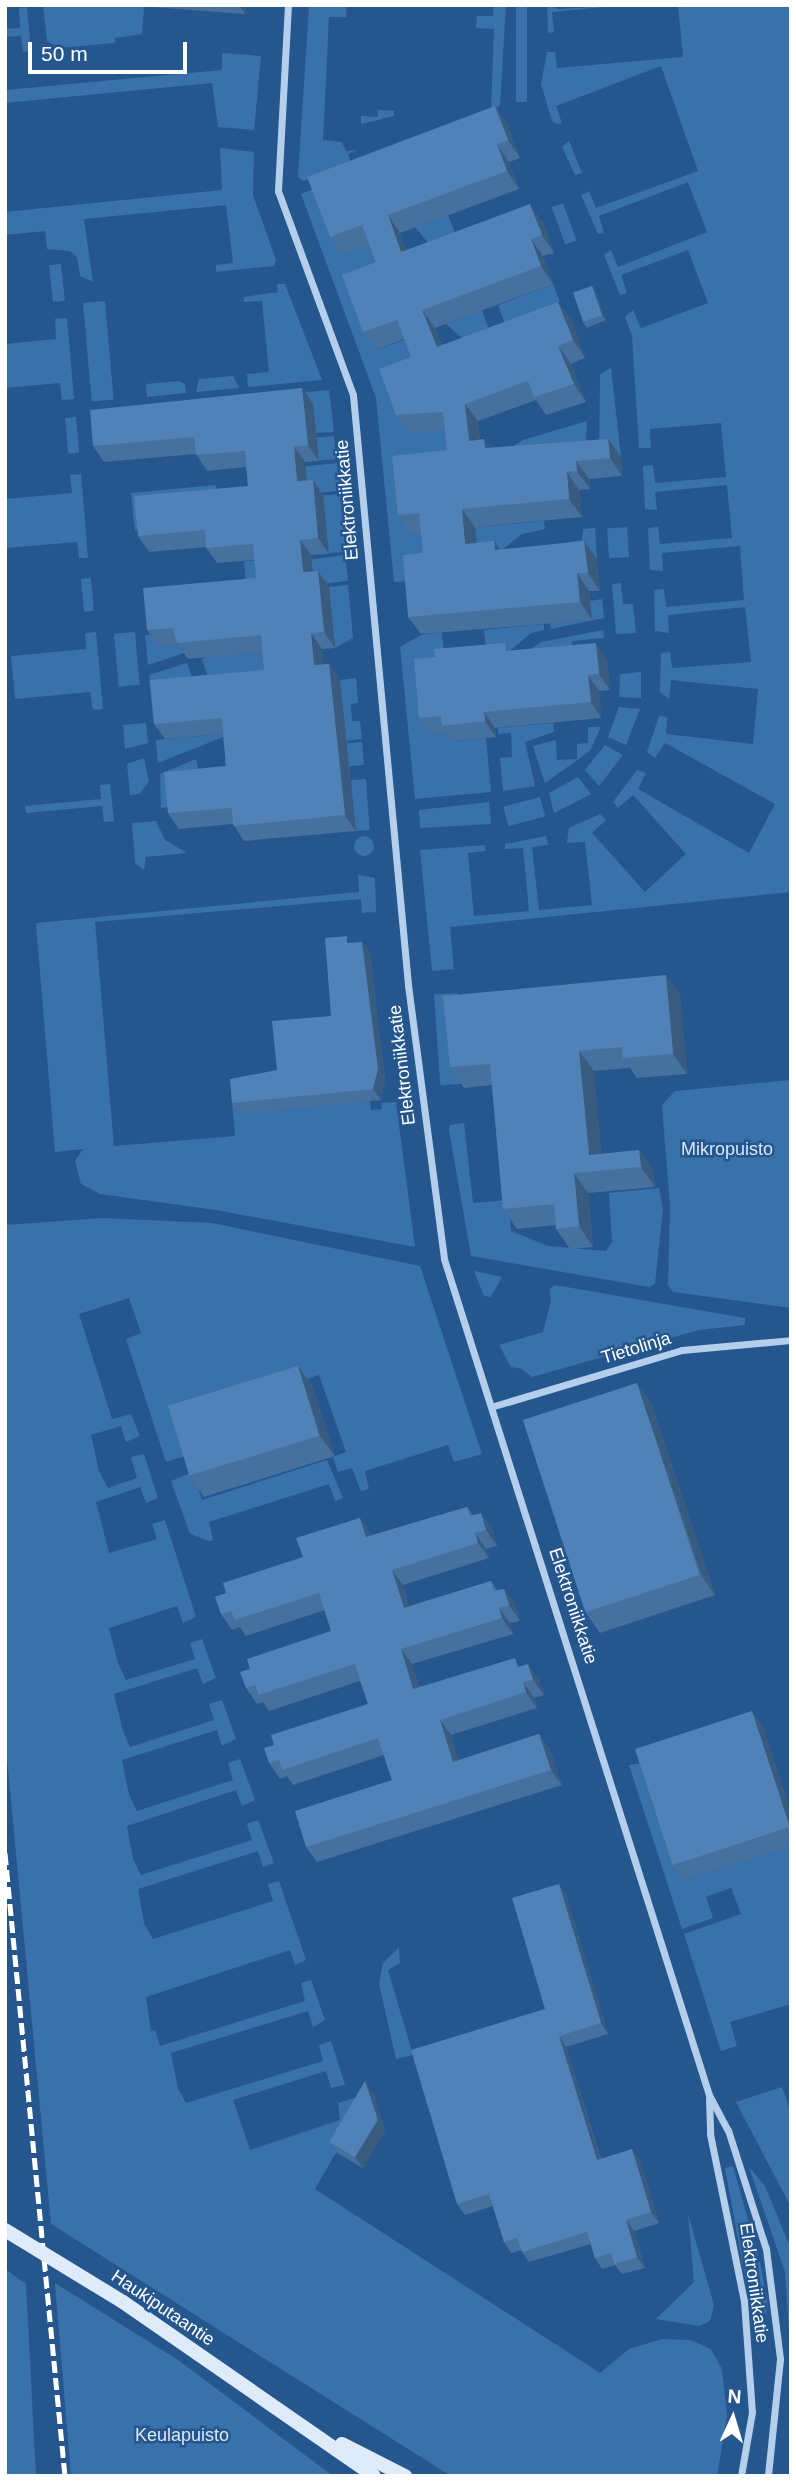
<!DOCTYPE html>
<html>
<head>
<meta charset="utf-8">
<style>
	body { margin:0 }
	#map { position:relative; width:796px; height:2481px; overflow:hidden; background:#25578e; font-family:Arial,sans-serif }
	div>[style] { position:absolute }
	.green>* { inset:0; background:#3971ab; transform-origin:0 0 }
	.round { border-radius:50% }
	.minor>* { height:7px; margin:-3.5px; padding:0 3.5px; transform-origin:3.5px; border-radius:3.5px; background:#b4cfeb }
	.secondary>* { height:14px; margin:-7px; padding:0 7px; transform-origin:7px; border-radius:7px; background:#dfebf9 }
	.rail>* { height:5px; margin-top:-2.5px; transform-origin:0; background:repeating-linear-gradient(90deg,#fff 0 12px,transparent 0 17px) }
	.secondary-bridge>* { height:14px; margin:-7px; padding:0 7px; transform-origin:7px; border-radius:7px; background:#dfebf9 }
	.wall>* { inset:0; background:#46709d }
	.shaded-wall>* { inset:0; background:#395b80 }
	.building>* { inset:0; background:#5182b7; transform-origin:0 0 }
	span { translate:-50% -50%; white-space:nowrap; text-align:center; line-height:1.15; -webkit-text-stroke:5px #25578e; paint-order:stroke }
	.street-label { font-size:18px; color:#fff }
	.park-label { font-size:18px; color:#d9e8f8 }
	.frame { position:absolute; inset:0; border:7px solid #fff; pointer-events:none }
	.north { position:absolute; left:698px; top:2383px; width:70px; height:70px; -webkit-text-stroke:5px #25578e; paint-order:stroke; rotate:4deg; font-size:19px; font-weight:700; line-height:28px; text-align:center; color:#fff }
	.north::after { content:''; display:block; margin:auto; width:24px; height:32px; background:#fff; clip-path:polygon(50% 0,100% 100%,50% 72%,0 100%) }
	.scale { position:absolute; left:28px; top:42px; width:159px; height:32px; box-sizing:border-box; border:4px solid #fff; border-top:0; padding-left:9px; font-size:21px; line-height:24px; white-space:nowrap; color:#fff; -webkit-text-stroke:5px #25578e; paint-order:stroke }
</style>
</head>
<body>
<div id="map">
	<div class="green">
		<i style="clip-path:polygon(43px 5px,144px 7px,142px 34px,115px 38px,115px 43px,58px 48px,47px 41px)"></i>
		<i style="clip-path:polygon(309px 5px,347px 5px,346px 17px,329px 17px,323px 140px,342px 142px,346px 151px,358px 150px,348px 154px,351px 163px,303px 181px,298px 177px)"></i>
		<i style="clip-path:polygon(494px 5px,506px 5px,500px 106px,491px 110px,494px 29px,476px 28px,477px 16px,493px 16px)"></i>
		<i style="left:516px;top:5px;width:11px;height:97px"></i>
		<i style="clip-path:polygon(547px 5px,559px 9px,626px 5px,552px 12px,554px 32px,548px 33px)"></i>
		<i style="clip-path:polygon(678px 5px,791px 5px,791px 892px,450px 927px,454px 969px,432px 971px,420px 850px,485px 845px,486px 851px,468px 853px,474px 916px,529px 911px,523px 848px,505px 849px,505px 844px,546px 836px,548px 845px,532px 847px,539px 910px,592px 905px,585px 842px,567px 843px,569px 828px,600px 814px,606px 820px,592px 833px,645px 892px,686px 854px,633px 795px,618px 808px,613px 802px,637px 770px,646px 773px,638px 789px,749px 853px,775px 804px,665px 743px,655px 758px,647px 752px,659px 716px,667px 717px,666px 734px,753px 744px,758px 689px,671px 680px,669px 699px,660px 692px,661px 653px,670px 652px,672px 668px,751px 662px,745px 607px,668px 615px,669px 633px,655px 631px,654px 590px,664px 589px,666px 607px,744px 600px,740px 546px,662px 553px,663px 571px,650px 570px,648px 528px,658px 527px,660px 544px,732px 538px,727px 485px,655px 492px,657px 510px,645px 509px,643px 466px,653px 465px,655px 483px,726px 477px,721px 423px,650px 429px,651px 448px,639px 448px,632px 336px,625px 317px,633px 310px,641px 328px,708px 303px,688px 250px,621px 275px,627px 293px,620px 295px,604px 255px,611px 250px,618px 267px,707px 232px,688px 182px,599px 216px,604px 233px,598px 234px,581px 195px,589px 191px,596px 208px,698px 171px,661px 66px,556px 106px,562px 123px,557px 124px,552px 121px,541px 84px,547px 52px,555px 52px,557px 68px,683px 57px)"></i>
		<i style="clip-path:polygon(27px 7px,31px 51px,23px 52px,21px 36px,5px 37px,5px 29px,20px 28px,19px 8px)"></i>
		<i style="clip-path:polygon(222px 53px,261px 56px,254px 130px,218px 127px,212px 83px,5px 103px,5px 90px,222px 70px)"></i>
		<i style="clip-path:polygon(378px 110px,394px 111px,394px 116px,361px 124px,361px 116px,378px 117px)"></i>
		<i style="clip-path:polygon(569px 141px,582px 173px,575px 175px,562px 147px)"></i>
		<i style="clip-path:polygon(220px 148px,254px 152px,253px 195px,276px 260px,274px 266px,216px 272px,216px 265px,233px 263px,226px 205px,84px 219px,93px 282px,80px 276px,77px 257px,70px 251px,47px 249px,45px 231px,5px 235px,5px 212px,222px 190px)"></i>
		<i style="clip-path:polygon(319px 187px,375px 243px,389px 280px,376px 350px,409px 338px,455px 429px,460px 468px,411px 532px,432px 531px,416px 581px,394px 582px,376px 398px,301px 194px)"></i>
		<i style="left:563px;top:203px;width:40px;height:12px;rotate:70deg"></i>
		<i style="clip-path:polygon(448px 215px,455px 233px,428px 243px,415px 227px)"></i>
		<i style="left:61px;top:264px;width:37px;height:12px;rotate:84deg"></i>
		<i style="clip-path:polygon(277px 284px,285px 284px,322px 380px,248px 387px,247px 374px,269px 372px,262px 301px,244px 302px,244px 297px,278px 292px)"></i>
		<i style="left:553px;top:284px;width:19px;height:59px;rotate:69deg"></i>
		<i style="left:105px;top:301px;width:99px;height:22px;rotate:85deg"></i>
		<i style="clip-path:polygon(482px 310px,489px 329px,463px 339px,446px 324px)"></i>
		<i style="clip-path:polygon(67px 318px,74px 399px,62px 400px,60px 383px,5px 388px,5px 344px,56px 339px,55px 319px)"></i>
		<i style="clip-path:polygon(611px 368px,621px 457px,599px 459px,600px 374px)"></i>
		<i style="clip-path:polygon(233px 376px,239px 388px,196px 392px,199px 379px)"></i>
		<i style="clip-path:polygon(179px 381px,185px 384px,186px 393px,147px 397px,146px 384px)"></i>
		<i style="clip-path:polygon(329px 390px,334px 432px,316px 433px,249px 397px)"></i>
		<i style="left:76px;top:417px;width:36px;height:11px;rotate:85deg"></i>
		<i style="clip-path:polygon(587px 421px,586px 445px,497px 457px,523px 440px)"></i>
		<i style="left:334px;top:436px;width:23px;height:18px;rotate:85deg"></i>
		<i style="left:337px;top:463px;width:28px;height:32px;rotate:84deg"></i>
		<i style="clip-path:polygon(81px 474px,88px 558px,79px 558px,77px 542px,5px 548px,5px 499px,72px 493px,70px 475px)"></i>
		<i style="clip-path:polygon(216px 485px,218px 505px,135px 531px,131px 493px)"></i>
		<i style="left:340px;top:494px;width:58px;height:17px;rotate:85deg"></i>
		<i style="clip-path:polygon(544px 521px,545px 529px,522px 534px,493px 557px,478px 558px,475px 527px)"></i>
		<i style="left:627px;top:527px;width:30px;height:20px;rotate:86deg"></i>
		<i style="clip-path:polygon(595px 528px,597px 559px,533px 565px,524px 550px,582px 540px,583px 529px)"></i>
		<i style="left:345px;top:555px;width:26px;height:34px;rotate:83deg"></i>
		<i style="left:258px;top:560px;width:34px;height:14px;rotate:85deg"></i>
		<i style="left:91px;top:578px;width:33px;height:10px;rotate:85deg"></i>
		<i style="clip-path:polygon(621px 583px,623px 604px,633px 604px,636px 633px,616px 634px,612px 584px)"></i>
		<i style="clip-path:polygon(348px 585px,353px 638px,335px 648px,329px 587px)"></i>
		<i style="clip-path:polygon(602px 599px,604px 618px,551px 629px,550px 623px,592px 620px,590px 601px)"></i>
		<i style="clip-path:polygon(544px 624px,544px 630px,531px 633px,504px 656px,487px 657px,484px 630px)"></i>
		<i style="clip-path:polygon(603px 630px,604px 638px,572px 641px,574px 662px,516px 659px,541px 642px)"></i>
		<i style="clip-path:polygon(96px 632px,103px 709px,93px 710px,90px 692px,15px 699px,11px 656px,86px 649px,85px 633px)"></i>
		<i style="left:135px;top:632px;width:53px;height:21px;rotate:85deg"></i>
		<i style="clip-path:polygon(442px 632px,446px 672px,430px 734px,452px 732px,453px 741px,486px 738px,491px 792px,415px 799px,400px 647px,421px 635px)"></i>
		<i style="clip-path:polygon(157px 634px,224px 640px,148px 665px,145px 635px)"></i>
		<i style="clip-path:polygon(224px 650px,225px 655px,266px 651px,270px 686px,153px 717px,149px 675px,187px 663px,196px 689px,210px 684px,202px 659px)"></i>
		<i style="clip-path:polygon(641px 672px,641px 698px,619px 697px,620px 674px)"></i>
		<i style="clip-path:polygon(356px 678px,358px 703px,351px 704px,352px 721px,360px 721px,362px 739px,346px 741px,340px 680px)"></i>
		<i style="clip-path:polygon(619px 707px,640px 709px,626px 745px,608px 737px)"></i>
		<i style="clip-path:polygon(146px 723px,148px 743px,125px 749px,123px 725px)"></i>
		<i style="clip-path:polygon(553px 723px,554px 732px,525px 742px,535px 786px,503px 791px,500px 758px,512px 757px,511px 733px,498px 734px,498px 728px)"></i>
		<i style="clip-path:polygon(588px 727px,601px 727px,590px 751px,545px 783px,533px 746px,556px 740px,557px 760px,577px 759px,577px 744px,588px 743px)"></i>
		<i style="clip-path:polygon(233px 733px,158px 763px,156px 740px)"></i>
		<i style="left:362px;top:742px;width:23px;height:30px;rotate:85deg"></i>
		<i style="clip-path:polygon(605px 745px,623px 755px,599px 786px,585px 770px)"></i>
		<i style="clip-path:polygon(144px 758px,149px 782px,139px 794px,130px 795px,127px 764px)"></i>
		<i style="clip-path:polygon(196px 759px,202px 785px,177px 806px,161px 808px,160px 774px)"></i>
		<i style="clip-path:polygon(578px 777px,591px 794px,554px 813px,549px 793px)"></i>
		<i style="left:366px;top:779px;width:51px;height:15px;rotate:86deg"></i>
		<i style="clip-path:polygon(110px 784px,114px 821px,104px 822px,102px 806px,26px 813px,25px 806px,101px 799px,100px 785px)"></i>
		<i style="left:540px;top:797px;width:20px;height:38px;rotate:75deg"></i>
		<i style="clip-path:polygon(489px 802px,491px 824px,420px 828px,419px 810px)"></i>
		<i style="clip-path:polygon(156px 821px,165px 840px,187px 853px,146px 857px,144px 870px,135px 863px,132px 823px)"></i>
		<i class="round" style="left:354px;top:836px;width:20px;height:20px"></i>
		<i style="clip-path:polygon(358px 875px,375px 878px,376px 912px,362px 913px,361px 899px,95px 922px,114px 1146px,235px 1136px,231px 1091px,370px 1101px,371px 1110px,382px 1109px,381px 1103px,396px 1102px,415px 1247px,216px 1210px,100px 1194px,81px 1184px,75px 1161px,83px 1149px,55px 1152px,36px 923px,359px 892px)"></i>
		<i style="left:457px;top:993px;width:91px;height:23px;rotate:86deg"></i>
		<i style="clip-path:polygon(791px 1080px,791px 1308px,673px 1292px,668px 1285px,670px 1207px,662px 1105px,675px 1091px)"></i>
		<i style="clip-path:polygon(464px 1123px,473px 1203px,508px 1200px,511px 1231px,548px 1246px,606px 1251px,612px 1242px,609px 1193px,659px 1188px,663px 1209px,655px 1284px,649px 1287px,471px 1256px,449px 1130px,450px 1125px)"></i>
		<i style="clip-path:polygon(103px 1218px,212px 1223px,420px 1266px,482px 1454px,454px 1462px,448px 1445px,365px 1471px,369px 1489px,361px 1491px,352px 1468px,338px 1472px,333px 1457px,346px 1452px,319px 1375px,223px 1407px,188px 1455px,166px 1462px,126px 1339px,141px 1333px,129px 1298px,79px 1314px,112px 1419px,131px 1414px,140px 1436px,126px 1442px,121px 1426px,91px 1435px,99px 1471px,108px 1488px,137px 1478px,131px 1457px,144px 1454px,158px 1498px,146px 1503px,140px 1487px,96px 1502px,109px 1553px,157px 1539px,152px 1524px,165px 1520px,196px 1617px,183px 1623px,177px 1606px,109px 1628px,118px 1663px,126px 1680px,195px 1659px,190px 1643px,202px 1639px,216px 1678px,203px 1684px,197px 1668px,114px 1694px,123px 1731px,130px 1747px,214px 1720px,209px 1704px,222px 1700px,236px 1739px,222px 1746px,217px 1730px,122px 1760px,129px 1795px,137px 1811px,233px 1780px,228px 1763px,240px 1759px,255px 1800px,242px 1806px,236px 1790px,127px 1826px,133px 1859px,141px 1875px,252px 1840px,247px 1824px,258px 1820px,274px 1863px,263px 1867px,258px 1851px,138px 1889px,144px 1923px,153px 1939px,273px 1901px,268px 1884px,279px 1881px,306px 1960px,295px 1965px,290px 1950px,146px 1997px,151px 2031px,155px 2030px,160px 2046px,305px 2001px,301px 1983px,311px 1980px,325px 2020px,313px 2027px,308px 2011px,171px 2053px,178px 2089px,186px 2103px,323px 2061px,319px 2045px,331px 2041px,345px 2085px,331px 2088px,326px 2071px,233px 2100px,250px 2150px,340px 2120px,338px 2103px,354px 2098px,360px 2103px,371px 2092px,315px 2189px,600px 2373px,629px 2349px,662px 2339px,690px 2340px,711px 2349px,722px 2369px,727px 2416px,717px 2476px,451px 2476px,51px 2224px,5px 1737px,5px 1225px)"></i>
		<i style="clip-path:polygon(474px 1271px,502px 1277px,491px 1297px,484px 1296px)"></i>
		<i style="clip-path:polygon(555px 1285px,745px 1318px,745px 1325px,699px 1330px,532px 1377px,522px 1369px,511px 1367px,499px 1345px,543px 1332px,551px 1301px,549px 1289px)"></i>
		<i style="clip-path:polygon(327px 1460px,343px 1498px,335px 1501px,329px 1484px,209px 1522px,213px 1540px,209px 1541px,190px 1534px,171px 1481px,193px 1472px,202px 1500px)"></i>
		<i style="clip-path:polygon(646px 1763px,791px 1846px,791px 2004px,730px 2022px,737px 2046px,721px 2051px,684px 1934px,741px 1914px,731px 1888px,706px 1897px,713px 1918px,682px 1929px,629px 1765px)"></i>
		<i style="clip-path:polygon(399px 1947px,400px 1963px,388px 1970px,413px 2055px,396px 2059px,379px 1984px,383px 1963px)"></i>
		<i style="clip-path:polygon(782px 2087px,791px 2113px,791px 2207px,736px 2102px)"></i>
		<i style="clip-path:polygon(733px 2166px,761px 2267px,768px 2307px,761px 2325px,753px 2321px,725px 2168px)"></i>
		<i style="clip-path:polygon(749px 2167px,765px 2186px,791px 2249px,791px 2364px,785px 2272px)"></i>
		<i style="clip-path:polygon(688px 2214px,714px 2305px,710px 2321px,699px 2326px,656px 2319px,694px 2282px)"></i>
		<i style="clip-path:polygon(5px 2269px,26px 2284px,36px 2476px,5px 2476px)"></i>
		<i style="clip-path:polygon(55px 2283px,178px 2360px,333px 2476px,71px 2476px)"></i>
	</div>
	<div class="minor">
		<i style="left:288px;top:5px;width:186px;rotate:93.1deg"></i>
		<i style="left:278px;top:191px;width:217px;rotate:69.8deg"></i>
		<i style="left:353px;top:395px;width:593px;rotate:84.67deg"></i>
		<i style="left:408px;top:985px;width:276px;rotate:82.5deg"></i>
		<i style="left:444px;top:1259px;width:877px;rotate:72.41deg"></i>
		<i style="left:709px;top:2095px;width:40px;rotate:62deg"></i>
		<i style="left:728px;top:2130px;width:125px;rotate:72.3deg"></i>
		<i style="left:766px;top:2249px;width:111px;rotate:82.7deg"></i>
		<i style="left:780px;top:2359px;width:118px;rotate:95.9deg"></i>
		<i style="left:494px;top:1406px;width:196px;rotate:-16.6deg"></i>
		<i style="left:682px;top:1350px;width:109px;rotate:-5.2deg"></i>
		<i style="left:709px;top:2099px;width:35px;rotate:88deg"></i>
		<i style="left:710px;top:2134px;width:170px;rotate:78.5deg"></i>
		<i style="left:744px;top:2301px;width:111px;rotate:85.9deg"></i>
		<i style="left:752px;top:2412px;width:65px;rotate:99.8deg"></i>
	</div>
	<div class="secondary">
		<i style="left:123px;top:2302px;width:305px;rotate:34.7deg"></i>
		<i style="left:342px;top:2444px;width:71px;rotate:26.9deg"></i>
	</div>
	<div class="rail">
		<i style="left:5px;top:1853px;width:626px;rotate:84.5deg"></i>
	</div>
	<div class="secondary-bridge">
		<i style="left:5px;top:2230px;width:138px;rotate:31.4deg"></i>
	</div>
	<div class="wall">
		<i style="clip-path:polygon(124px 5px,246px 5px,245px 14px)"></i>
		<i style="clip-path:polygon(495px 106px,507px 124px,520px 158px,509px 162px,519px 189px,400px 233px,406px 250px,543px 222px,554px 253px,543px 256px,553px 284px,435px 328px,442px 345px,571px 319px,585px 358px,571px 364px,586px 402px,546px 415px,536px 400px,478px 421px,480px 440px,490px 448px,608px 439px,621px 457px,622px 476px,589px 479px,590px 489px,579px 490px,582px 517px,475px 527px,476px 543px,500px 550px,584px 541px,597px 559px,600px 591px,589px 591px,592px 620px,421px 634px,408px 617px,423px 553px,421px 532px,411px 533px,398px 515px,447px 450px,445px 430px,409px 433px,396px 415px,411px 357px,404px 339px,376px 350px,363px 332px,376px 262px,370px 245px,342px 255px,330px 237px)"></i>
		<i style="clip-path:polygon(592px 286px,595px 291px,606px 320px,587px 328px,583px 322px)"></i>
		<i style="clip-path:polygon(313px 404px,319px 461px,305px 462px,306px 480px,323px 495px,329px 554px,311px 555px,312px 571px,329px 587px,335px 648px,322px 649px,323px 665px,329px 664px,340px 680px,356px 831px,244px 841px,233px 824px,179px 829px,168px 813px,226px 766px,223px 734px,165px 739px,154px 724px,264px 670px,263px 652px,188px 659px,178px 644px,158px 646px,147px 630px,256px 578px,254px 560px,217px 563px,206px 547px,149px 552px,138px 536px,248px 486px,246px 467px,207px 471px,196px 454px,104px 462px,93px 446px)"></i>
		<i style="clip-path:polygon(607px 659px,610px 690px,599px 691px,601px 718px,495px 728px,496px 737px,453px 741px,447px 733px,430px 734px,419px 718px)"></i>
		<i style="clip-path:polygon(351px 943px,370px 953px,385px 1080px,381px 1100px,240px 1114px,232px 1103px,277px 1070px,331px 1016px)"></i>
		<i style="clip-path:polygon(680px 995px,687px 1074px,637px 1078px,630px 1068px,594px 1071px,601px 1154px,639px 1150px,653px 1170px,655px 1187px,588px 1193px,593px 1247px,570px 1249px,556px 1229px,556px 1225px,517px 1229px,503px 1209px,492px 1085px,464px 1088px,450px 1067px)"></i>
		<i style="clip-path:polygon(298px 1366px,312px 1386px,335px 1456px,204px 1497px,190px 1477px)"></i>
		<i style="clip-path:polygon(651px 1403px,715px 1595px,600px 1633px,586px 1613px)"></i>
		<i style="clip-path:polygon(467px 1507px,473px 1515px,492px 1528px,497px 1546px,486px 1549px,489px 1558px,403px 1585px,409px 1606px,491px 1581px,497px 1590px,504px 1589px,515px 1604px,520px 1621px,510px 1623px,513px 1634px,412px 1664px,419px 1687px,521px 1666px,539px 1680px,544px 1695px,534px 1698px,537px 1708px,451px 1735px,458px 1760px,539px 1734px,550px 1750px,562px 1785px,317px 1862px,306px 1847px,392px 1780px,384px 1755px,293px 1785px,287px 1776px,280px 1779px,269px 1763px,274px 1745px,368px 1704px,360px 1681px,269px 1711px,263px 1702px,257px 1704px,246px 1688px,250px 1669px,331px 1631px,325px 1610px,246px 1636px,240px 1627px,232px 1630px,221px 1614px,226px 1593px,303px 1557px,371px 1534px,372px 1535px)"></i>
		<i style="clip-path:polygon(763px 1727px,791px 1813px,791px 1846px,683px 1880px,672px 1864px)"></i>
		<i style="clip-path:polygon(559px 1884px,566px 1895px,608px 2034px,566px 2047px,601px 2159px,640px 2160px,659px 2223px,634px 2231px,645px 2268px,622px 2274px,615px 2265px,602px 2269px,595px 2258px,591px 2244px,529px 2262px,521px 2250px,511px 2253px,504px 2242px,493px 2206px,465px 2215px,457px 2204px,545px 2009px)"></i>
		<i style="clip-path:polygon(373px 2092px,385px 2131px,363px 2168px,337px 2153px,329px 2142px)"></i>
	</div>
	<div class="shaded-wall">
		<i style="clip-path:polygon(239px 5px,246px 5px,245px 14px)"></i>
		<i style="clip-path:polygon(495px 106px,507px 124px,520px 158px,508px 140px)"></i>
		<i style="clip-path:polygon(497px 144px,509px 162px,519px 189px,507px 171px)"></i>
		<i style="clip-path:polygon(530px 204px,543px 222px,554px 253px,542px 235px)"></i>
		<i style="clip-path:polygon(388px 215px,400px 233px,414px 270px,401px 252px)"></i>
		<i style="clip-path:polygon(531px 239px,543px 256px,553px 284px,541px 266px)"></i>
		<i style="clip-path:polygon(592px 286px,595px 291px,606px 320px,602px 315px)"></i>
		<i style="clip-path:polygon(558px 302px,571px 319px,585px 358px,573px 340px)"></i>
		<i style="clip-path:polygon(422px 310px,435px 328px,450px 365px,437px 347px)"></i>
		<i style="clip-path:polygon(558px 346px,571px 364px,586px 402px,574px 384px)"></i>
		<i style="clip-path:polygon(302px 388px,313px 404px,319px 461px,308px 445px)"></i>
		<i style="clip-path:polygon(465px 404px,478px 421px,482px 458px,469px 441px)"></i>
		<i style="clip-path:polygon(484px 439px,497px 457px,485px 448px)"></i>
		<i style="clip-path:polygon(608px 439px,621px 457px,622px 476px,610px 458px)"></i>
		<i style="clip-path:polygon(294px 447px,305px 462px,308px 497px,297px 481px)"></i>
		<i style="clip-path:polygon(576px 461px,589px 479px,590px 489px,577px 471px)"></i>
		<i style="clip-path:polygon(567px 472px,579px 490px,582px 517px,569px 499px)"></i>
		<i style="clip-path:polygon(313px 480px,323px 495px,329px 554px,318px 538px)"></i>
		<i style="clip-path:polygon(462px 509px,475px 527px,478px 562px,465px 544px)"></i>
		<i style="clip-path:polygon(300px 540px,311px 555px,314px 588px,303px 572px)"></i>
		<i style="clip-path:polygon(494px 541px,507px 559px,495px 550px)"></i>
		<i style="clip-path:polygon(584px 541px,597px 559px,600px 591px,588px 573px)"></i>
		<i style="clip-path:polygon(318px 571px,329px 587px,335px 648px,324px 632px)"></i>
		<i style="clip-path:polygon(577px 573px,589px 591px,592px 620px,580px 602px)"></i>
		<i style="clip-path:polygon(311px 633px,322px 649px,325px 681px,314px 665px)"></i>
		<i style="clip-path:polygon(596px 643px,607px 659px,610px 690px,599px 674px)"></i>
		<i style="clip-path:polygon(329px 664px,340px 680px,356px 831px,345px 815px)"></i>
		<i style="clip-path:polygon(588px 675px,599px 691px,601px 718px,591px 702px)"></i>
		<i style="clip-path:polygon(484px 712px,495px 728px,496px 737px,485px 721px)"></i>
		<i style="clip-path:polygon(362px 942px,370px 953px,385px 1080px,381px 1100px,373px 1089px)"></i>
		<i style="clip-path:polygon(666px 975px,680px 995px,687px 1074px,673px 1054px)"></i>
		<i style="clip-path:polygon(579px 1051px,594px 1071px,603px 1171px,589px 1155px)"></i>
		<i style="clip-path:polygon(639px 1150px,653px 1170px,655px 1187px,641px 1167px)"></i>
		<i style="clip-path:polygon(574px 1173px,588px 1193px,593px 1247px,579px 1226px)"></i>
		<i style="clip-path:polygon(298px 1366px,312px 1386px,335px 1456px,320px 1436px)"></i>
		<i style="clip-path:polygon(637px 1383px,651px 1403px,715px 1595px,701px 1575px)"></i>
		<i style="clip-path:polygon(481px 1513px,492px 1528px,497px 1546px,486px 1530px)"></i>
		<i style="clip-path:polygon(360px 1518px,371px 1534px,377px 1553px,366px 1537px)"></i>
		<i style="clip-path:polygon(475px 1533px,486px 1549px,489px 1558px,478px 1543px)"></i>
		<i style="clip-path:polygon(392px 1570px,403px 1585px,415px 1624px,404px 1608px)"></i>
		<i style="clip-path:polygon(504px 1589px,515px 1604px,520px 1621px,509px 1605px)"></i>
		<i style="clip-path:polygon(499px 1608px,510px 1623px,513px 1634px,502px 1618px)"></i>
		<i style="clip-path:polygon(401px 1649px,412px 1664px,424px 1705px,413px 1689px)"></i>
		<i style="clip-path:polygon(528px 1664px,539px 1680px,544px 1695px,533px 1680px)"></i>
		<i style="clip-path:polygon(523px 1682px,534px 1698px,537px 1708px,526px 1692px)"></i>
		<i style="clip-path:polygon(752px 1711px,763px 1727px,791px 1813px,791px 1830px)"></i>
		<i style="clip-path:polygon(440px 1720px,451px 1735px,464px 1777px,453px 1762px)"></i>
		<i style="clip-path:polygon(539px 1734px,550px 1750px,562px 1785px,551px 1770px)"></i>
		<i style="clip-path:polygon(559px 1884px,566px 1895px,608px 2034px,601px 2023px)"></i>
		<i style="clip-path:polygon(559px 2036px,566px 2047px,604px 2171px,597px 2160px)"></i>
		<i style="clip-path:polygon(365px 2081px,373px 2092px,385px 2131px,363px 2168px,355px 2157px)"></i>
		<i style="clip-path:polygon(632px 2149px,640px 2160px,659px 2223px,651px 2212px)"></i>
		<i style="clip-path:polygon(626px 2220px,634px 2231px,645px 2268px,637px 2257px)"></i>
	</div>
	<div class="building">
		<i style="clip-path:polygon(495px 106px,508px 140px,497px 144px,507px 171px,388px 215px,401px 252px,530px 204px,542px 235px,531px 239px,541px 266px,422px 310px,437px 347px,558px 302px,573px 340px,558px 346px,574px 384px,534px 397px,528px 381px,465px 404px,469px 441px,484px 439px,485px 448px,608px 439px,610px 458px,576px 461px,577px 471px,567px 472px,569px 499px,462px 509px,465px 544px,494px 541px,495px 550px,584px 541px,588px 573px,577px 573px,580px 602px,408px 617px,403px 555px,423px 553px,419px 513px,398px 515px,392px 456px,447px 450px,443px 412px,396px 415px,379px 369px,411px 357px,397px 320px,363px 332px,342px 275px,376px 262px,362px 225px,330px 237px,307px 177px)"></i>
		<i style="left:592px;top:286px;width:31px;height:20px;rotate:71deg"></i>
		<i style="clip-path:polygon(302px 388px,308px 445px,294px 447px,297px 481px,313px 480px,318px 538px,300px 540px,303px 572px,318px 571px,324px 632px,311px 633px,314px 665px,329px 664px,345px 815px,233px 826px,232px 808px,168px 813px,164px 772px,226px 766px,222px 718px,154px 724px,150px 680px,264px 670px,261px 635px,177px 643px,173px 628px,147px 630px,143px 588px,256px 578px,253px 544px,206px 548px,205px 530px,138px 536px,134px 496px,248px 486px,245px 451px,196px 455px,194px 437px,93px 446px,90px 410px)"></i>
		<i style="clip-path:polygon(505px 643px,506px 651px,596px 643px,599px 674px,588px 675px,591px 702px,484px 712px,485px 721px,442px 726px,441px 716px,419px 718px,414px 659px,435px 657px,434px 649px)"></i>
		<i style="clip-path:polygon(347px 936px,347px 943px,362px 942px,378px 1069px,373px 1089px,232px 1103px,230px 1079px,277px 1070px,272px 1021px,331px 1016px,325px 938px)"></i>
		<i style="clip-path:polygon(666px 975px,673px 1054px,623px 1058px,622px 1047px,579px 1051px,589px 1155px,639px 1150px,641px 1167px,574px 1173px,579px 1226px,556px 1229px,554px 1204px,503px 1209px,490px 1064px,450px 1067px,443px 996px)"></i>
		<i style="left:298px;top:1366px;width:73px;height:136px;rotate:73deg"></i>
		<i style="left:637px;top:1383px;width:202px;height:120px;rotate:72deg"></i>
		<i style="clip-path:polygon(467px 1507px,470px 1516px,481px 1513px,486px 1530px,475px 1533px,478px 1543px,392px 1570px,404px 1608px,491px 1581px,494px 1591px,504px 1589px,509px 1605px,499px 1608px,502px 1618px,401px 1649px,413px 1689px,515px 1658px,518px 1667px,528px 1664px,533px 1680px,523px 1682px,526px 1692px,440px 1720px,453px 1762px,539px 1734px,551px 1770px,306px 1847px,295px 1811px,392px 1780px,378px 1738px,282px 1770px,279px 1760px,269px 1763px,264px 1748px,274px 1745px,271px 1735px,368px 1704px,355px 1664px,258px 1695px,255px 1685px,246px 1688px,240px 1672px,250px 1669px,247px 1659px,331px 1631px,319px 1593px,235px 1620px,231px 1611px,221px 1614px,215px 1597px,226px 1593px,223px 1583px,303px 1557px,296px 1538px,360px 1518px,366px 1537px)"></i>
		<i style="left:752px;top:1711px;width:122px;height:123px;rotate:72deg"></i>
		<i style="clip-path:polygon(559px 1884px,601px 2023px,559px 2036px,597px 2160px,632px 2149px,651px 2212px,626px 2220px,637px 2257px,614px 2264px,611px 2253px,595px 2258px,587px 2232px,522px 2252px,517px 2238px,504px 2242px,489px 2194px,457px 2204px,411px 2050px,545px 2009px,512px 1898px)"></i>
		<i style="clip-path:polygon(365px 2081px,378px 2120px,355px 2157px,329px 2142px)"></i>
	</div>
	<div class="street-label">
		<span style="left:347px;top:500px;rotate:-95deg">Elektroniikkatie</span>
		<span style="left:402px;top:1065px;rotate:-97deg">Elektroniikkatie</span>
		<span style="left:636px;top:1348px;rotate:-17deg">Tietolinja</span>
		<span style="left:573px;top:1606px;rotate:72deg">Elektroniikkatie</span>
		<span style="left:754px;top:2283px;rotate:82deg">Elektroniikkatie</span>
		<span style="left:163px;top:2308px;rotate:34deg">Haukiputaantie</span>
	</div>
	<div class="park-label">
		<span style="left:727px;top:1149px">Mikropuisto</span>
		<span style="left:182px;top:2435px">Keulapuisto</span>
	</div>
	<div class="frame"></div>
	<div class="north">N</div>
	<div class="scale">50 m</div>
</div>
</body>
</html>
